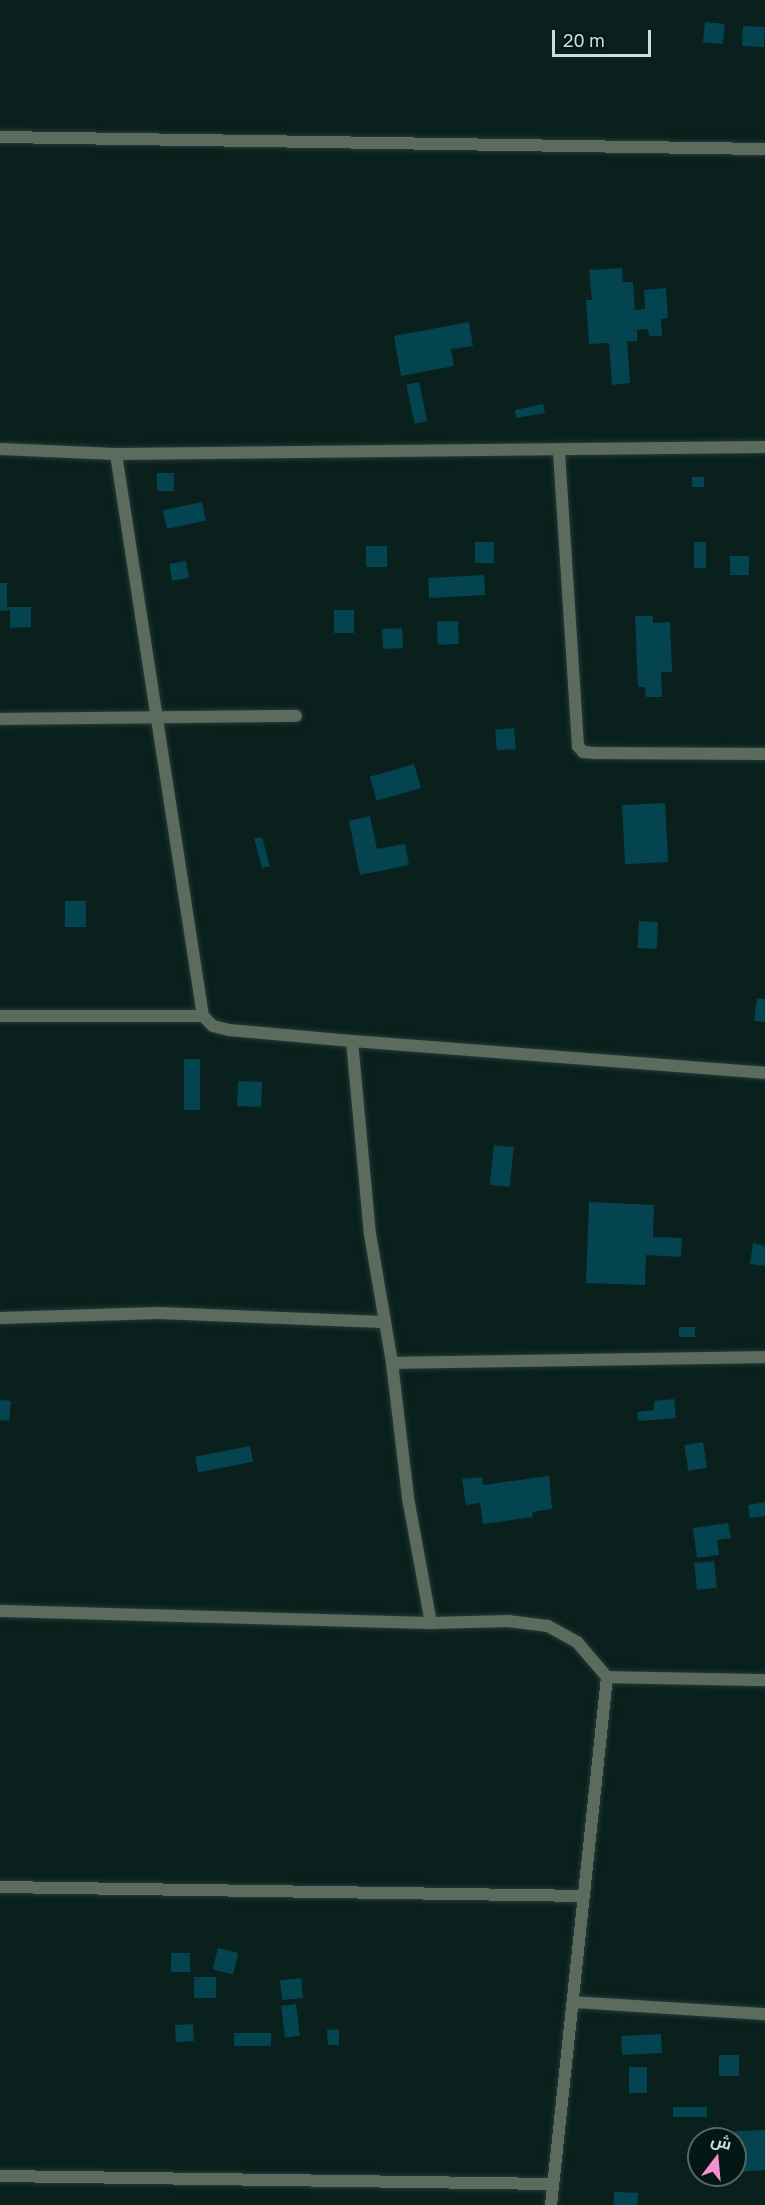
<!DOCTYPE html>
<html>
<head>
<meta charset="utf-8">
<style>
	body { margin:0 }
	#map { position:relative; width:765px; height:2205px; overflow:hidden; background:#0a201d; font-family:"Golos Text",Cairo,sans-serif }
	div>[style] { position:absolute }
	.building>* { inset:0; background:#044450; transform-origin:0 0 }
	.roads { filter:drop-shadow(0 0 2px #263a37) drop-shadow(0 0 2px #263a37) }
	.street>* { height:12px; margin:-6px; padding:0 6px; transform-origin:6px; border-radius:6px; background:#5b6b5e }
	span { translate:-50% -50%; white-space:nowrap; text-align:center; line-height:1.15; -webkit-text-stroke:6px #031714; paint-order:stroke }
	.north { position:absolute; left:687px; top:2127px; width:60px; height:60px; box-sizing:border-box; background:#031714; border:2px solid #556663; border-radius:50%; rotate:16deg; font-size:16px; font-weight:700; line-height:24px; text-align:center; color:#cfdcd9 }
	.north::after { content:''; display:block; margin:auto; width:21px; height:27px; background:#f590d1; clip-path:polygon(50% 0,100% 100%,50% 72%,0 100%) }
	.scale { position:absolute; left:552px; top:30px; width:99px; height:27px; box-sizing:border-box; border:3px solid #cfdcd9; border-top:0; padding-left:8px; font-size:18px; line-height:21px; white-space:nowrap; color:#cfdcd9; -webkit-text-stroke:4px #031714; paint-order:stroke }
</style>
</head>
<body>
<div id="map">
	<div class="building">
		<i style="left:705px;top:22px;width:20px;height:20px;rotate:6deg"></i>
		<i style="left:743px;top:26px;width:22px;height:20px;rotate:3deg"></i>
		<i style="clip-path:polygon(622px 268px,623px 282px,633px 282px,635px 310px,645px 309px,644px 290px,666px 288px,668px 318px,661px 319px,662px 336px,649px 336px,648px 329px,637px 330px,637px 341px,627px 341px,630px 383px,612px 385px,609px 343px,589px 344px,586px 300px,592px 300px,589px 270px)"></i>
		<i style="clip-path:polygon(469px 322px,473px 346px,451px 349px,454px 366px,401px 376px,394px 336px)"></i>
		<i style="left:419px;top:382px;width:40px;height:13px;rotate:78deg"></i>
		<i style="clip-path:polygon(543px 404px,545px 413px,516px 418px,515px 410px)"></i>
		<i style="left:157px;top:473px;width:17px;height:18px"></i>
		<i style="left:704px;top:477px;width:10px;height:12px;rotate:90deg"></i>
		<i style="left:202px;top:502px;width:19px;height:40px;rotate:78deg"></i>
		<i style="left:475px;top:542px;width:19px;height:21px"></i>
		<i style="left:694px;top:542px;width:12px;height:26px"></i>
		<i style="left:366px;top:546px;width:21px;height:21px"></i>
		<i style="left:749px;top:556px;width:19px;height:19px;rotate:90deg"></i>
		<i style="left:186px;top:561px;width:17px;height:17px;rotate:80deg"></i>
		<i style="left:484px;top:575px;width:20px;height:56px;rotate:87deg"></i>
		<i style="clip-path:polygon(0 583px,7px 583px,7px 607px,31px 607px,31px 627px,10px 628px,10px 610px,0 611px)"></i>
		<i style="left:354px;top:610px;width:23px;height:20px;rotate:90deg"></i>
		<i style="clip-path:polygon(635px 616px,653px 616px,653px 623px,670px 622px,672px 672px,661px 672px,662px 697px,646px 697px,645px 687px,638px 687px)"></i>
		<i style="left:458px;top:621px;width:23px;height:21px;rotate:88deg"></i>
		<i style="left:402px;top:628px;width:20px;height:20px;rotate:87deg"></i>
		<i style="left:514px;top:728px;width:21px;height:19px;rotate:85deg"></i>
		<i style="left:414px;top:764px;width:25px;height:46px;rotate:74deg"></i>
		<i style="left:665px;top:803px;width:59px;height:43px;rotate:87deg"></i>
		<i style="clip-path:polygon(370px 816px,377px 849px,405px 844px,409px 865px,360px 875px,349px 821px)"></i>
		<i style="left:262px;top:837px;width:30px;height:8px;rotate:75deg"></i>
		<i style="left:65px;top:901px;width:21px;height:26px"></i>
		<i style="left:639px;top:921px;width:19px;height:27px;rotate:3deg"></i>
		<i style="clip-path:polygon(757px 998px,765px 999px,765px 1022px,754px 1021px)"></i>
		<i style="left:184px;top:1059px;width:16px;height:51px"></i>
		<i style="left:238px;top:1081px;width:24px;height:25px;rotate:2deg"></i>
		<i style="left:494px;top:1145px;width:20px;height:40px;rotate:6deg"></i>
		<i style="clip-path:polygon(589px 1202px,654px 1205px,653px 1237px,682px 1238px,681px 1257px,646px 1255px,645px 1285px,586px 1283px)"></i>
		<i style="clip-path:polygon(753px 1243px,765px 1246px,765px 1266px,750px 1264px)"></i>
		<i style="left:695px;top:1327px;width:10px;height:16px;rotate:90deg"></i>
		<i style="clip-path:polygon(674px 1399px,676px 1418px,638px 1421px,637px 1412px,654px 1410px,654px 1401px)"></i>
		<i style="left:0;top:1400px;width:11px;height:20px;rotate:5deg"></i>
		<i style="left:703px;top:1442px;width:26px;height:19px;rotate:81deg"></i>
		<i style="left:250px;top:1446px;width:16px;height:56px;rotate:79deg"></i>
		<i style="clip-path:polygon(549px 1476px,552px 1509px,532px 1512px,533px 1517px,483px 1524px,480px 1503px,466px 1505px,462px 1479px,482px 1477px,483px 1485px)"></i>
		<i style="clip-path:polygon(765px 1502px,765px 1516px,750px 1518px,748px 1505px)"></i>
		<i style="clip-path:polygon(728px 1523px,731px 1538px,717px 1540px,719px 1555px,697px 1558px,693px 1528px)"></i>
		<i style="left:714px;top:1561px;width:27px;height:20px;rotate:84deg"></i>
		<i style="left:218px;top:1948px;width:21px;height:22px;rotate:14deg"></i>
		<i style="left:171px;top:1953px;width:19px;height:19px"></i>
		<i style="left:194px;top:1977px;width:22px;height:21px"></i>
		<i style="left:301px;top:1978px;width:20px;height:21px;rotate:84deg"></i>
		<i style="left:296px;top:2004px;width:32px;height:15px;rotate:83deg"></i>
		<i style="left:193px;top:2024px;width:17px;height:18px;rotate:87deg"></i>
		<i style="clip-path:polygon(339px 2029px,339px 2045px,328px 2045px,327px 2030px)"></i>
		<i style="left:234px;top:2033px;width:37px;height:13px"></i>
		<i style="left:661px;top:2034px;width:19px;height:40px;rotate:87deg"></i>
		<i style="left:719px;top:2055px;width:20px;height:21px"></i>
		<i style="left:629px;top:2067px;width:18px;height:26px"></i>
		<i style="left:707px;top:2107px;width:10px;height:34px;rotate:90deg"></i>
		<i style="clip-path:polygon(765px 2130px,765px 2170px,735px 2172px,735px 2139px,722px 2139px,721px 2132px)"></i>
		<i style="left:614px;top:2192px;width:24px;height:13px;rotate:2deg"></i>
	</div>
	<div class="roads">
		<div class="street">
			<i style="left:0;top:137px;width:765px;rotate:0.9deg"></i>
			<i style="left:0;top:449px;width:116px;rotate:2.5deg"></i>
			<i style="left:116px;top:454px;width:649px;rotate:-0.62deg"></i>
			<i style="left:559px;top:452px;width:295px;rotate:86.3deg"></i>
			<i style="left:578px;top:746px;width:8px;rotate:50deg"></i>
			<i style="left:583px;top:752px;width:12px;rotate:5deg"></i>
			<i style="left:595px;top:753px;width:170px;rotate:0.3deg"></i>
			<i style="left:116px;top:454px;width:569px;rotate:81.2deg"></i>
			<i style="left:203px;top:1016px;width:14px;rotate:45deg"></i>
			<i style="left:213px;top:1026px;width:16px;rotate:14deg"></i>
			<i style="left:229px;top:1030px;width:123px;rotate:5.1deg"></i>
			<i style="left:352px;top:1041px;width:194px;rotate:84.7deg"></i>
			<i style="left:370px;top:1234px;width:131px;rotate:80.3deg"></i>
			<i style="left:392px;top:1363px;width:136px;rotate:83.2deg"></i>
			<i style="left:408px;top:1498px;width:127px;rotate:79.6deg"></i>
			<i style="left:431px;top:1623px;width:77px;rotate:-1.5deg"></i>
			<i style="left:508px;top:1621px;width:40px;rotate:7.1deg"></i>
			<i style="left:548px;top:1626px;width:33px;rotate:29deg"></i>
			<i style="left:577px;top:1642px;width:46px;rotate:49.4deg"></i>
			<i style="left:607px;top:1677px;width:531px;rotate:96.05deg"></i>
			<i style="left:0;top:719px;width:296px;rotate:-0.6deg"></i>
			<i style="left:0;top:1016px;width:203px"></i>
			<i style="left:352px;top:1041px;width:414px;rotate:4.4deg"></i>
			<i style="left:0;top:1318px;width:159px;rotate:-1.8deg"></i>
			<i style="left:159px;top:1313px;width:223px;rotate:2.3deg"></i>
			<i style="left:392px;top:1363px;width:373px;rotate:-0.9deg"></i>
			<i style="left:0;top:1611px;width:431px;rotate:1.6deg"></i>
			<i style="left:607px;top:1677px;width:158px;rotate:1.1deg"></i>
			<i style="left:0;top:1887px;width:584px;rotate:0.88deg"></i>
			<i style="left:573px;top:2002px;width:192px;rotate:3.6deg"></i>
			<i style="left:0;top:2176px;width:551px;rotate:0.83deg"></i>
		</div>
	</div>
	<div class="north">ش</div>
	<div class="scale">20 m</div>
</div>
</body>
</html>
